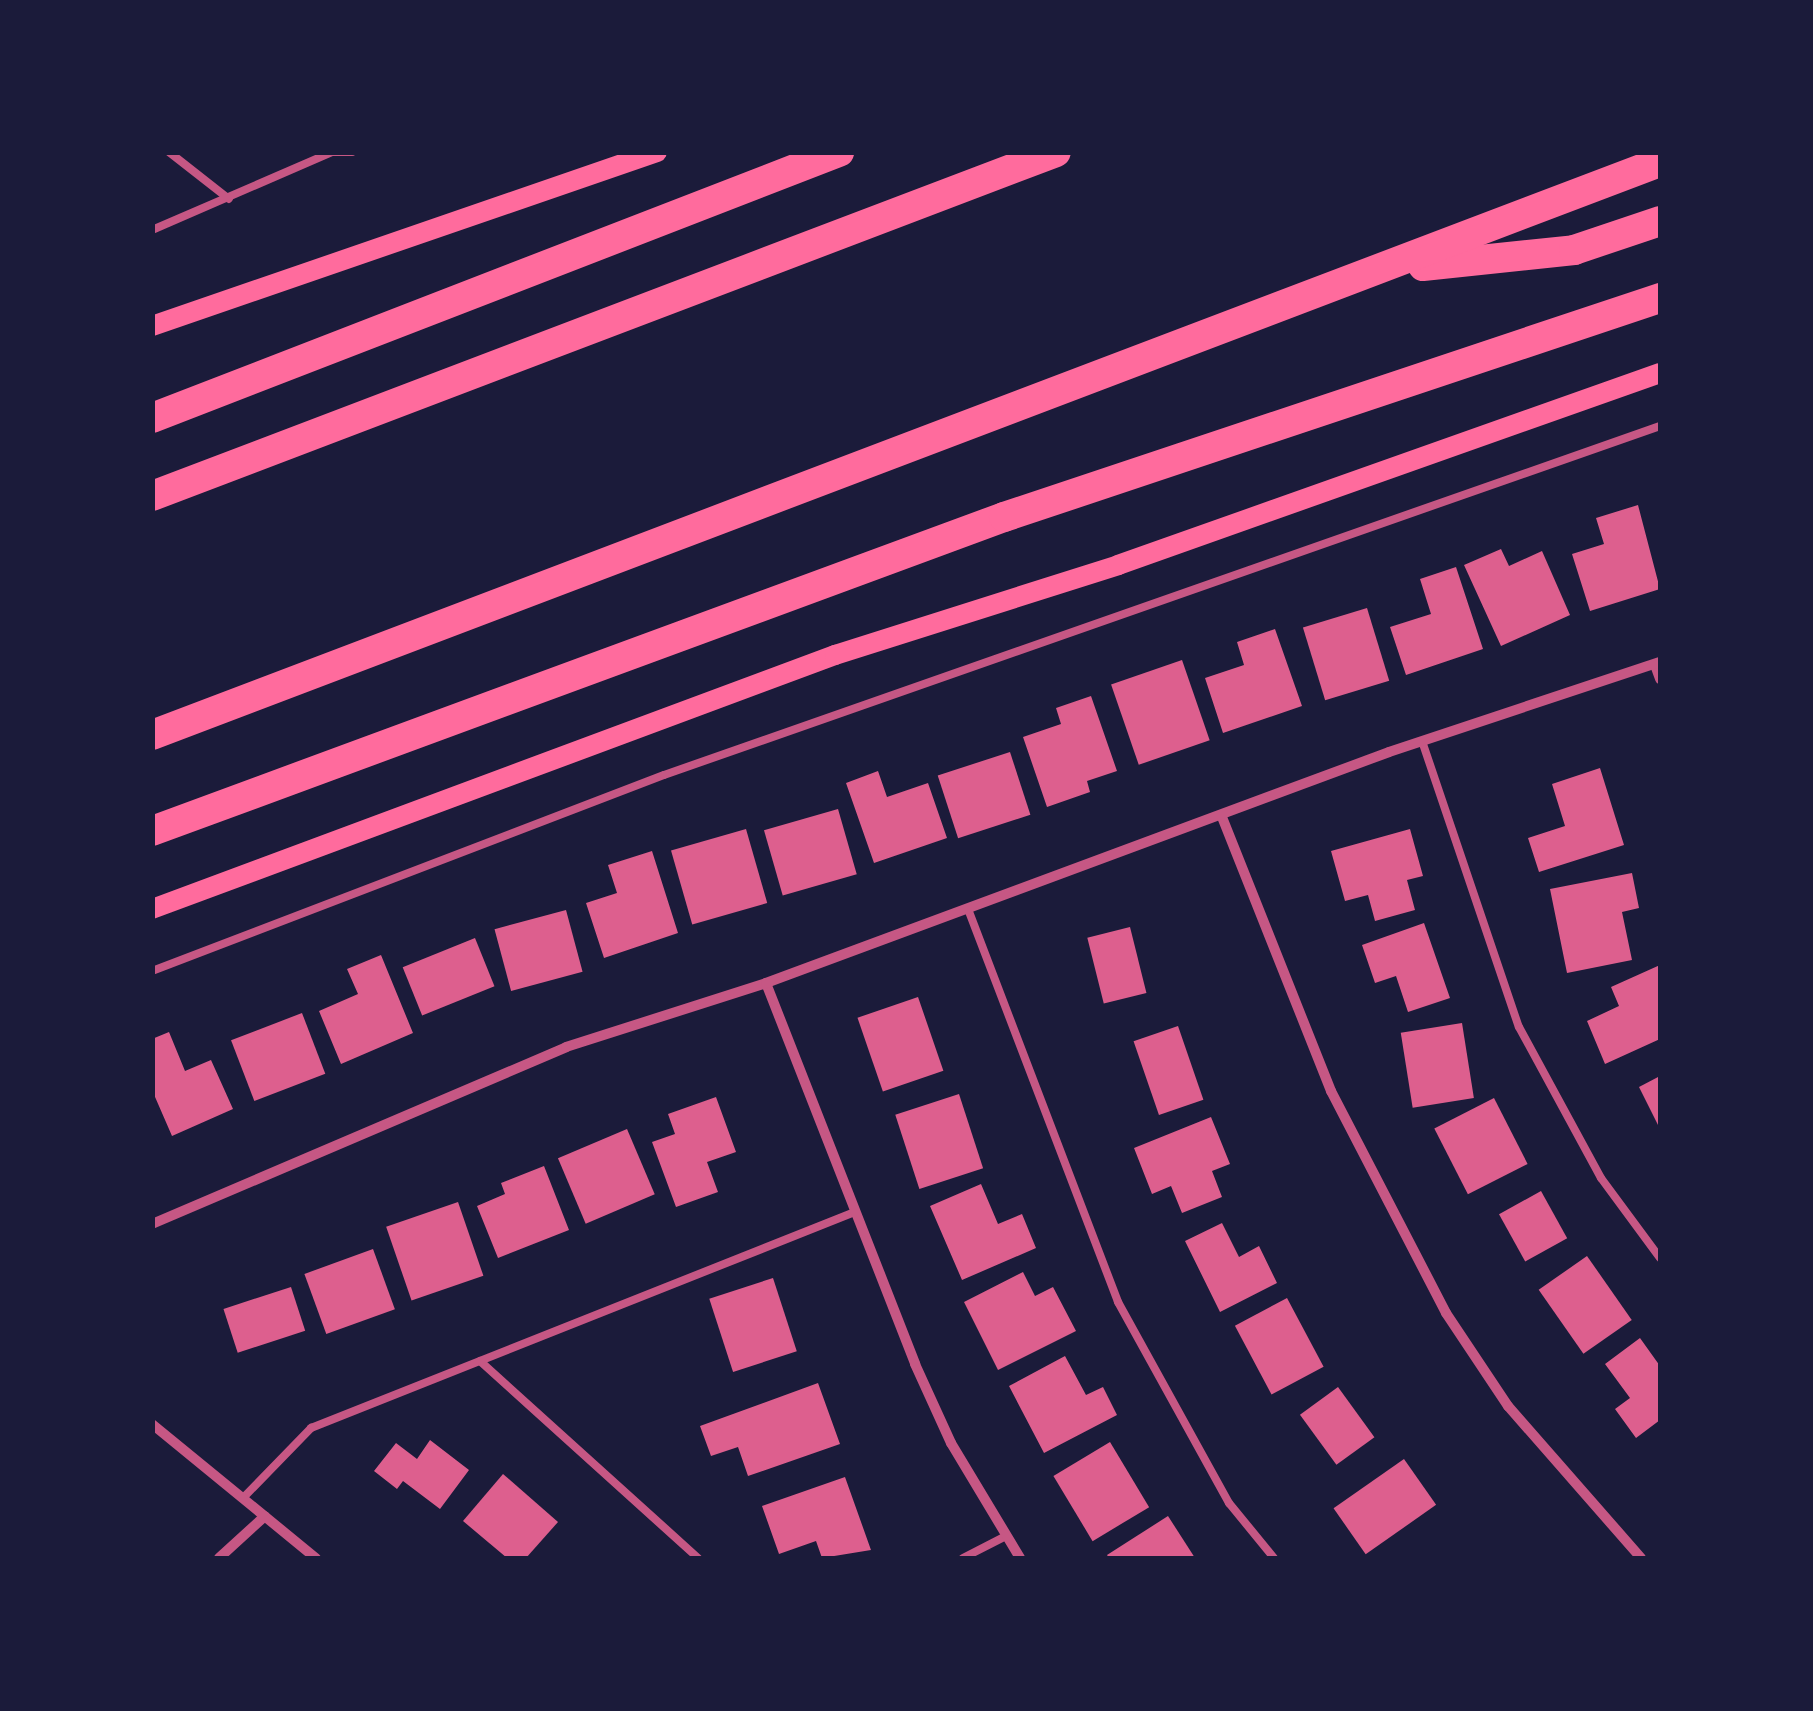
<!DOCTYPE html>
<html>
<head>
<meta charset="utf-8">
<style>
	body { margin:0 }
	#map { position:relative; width:1813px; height:1711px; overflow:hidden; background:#1b1b3a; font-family:"Asap Condensed",sans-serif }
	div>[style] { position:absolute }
	.building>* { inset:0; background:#dd5f8e; transform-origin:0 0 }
	.service>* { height:8px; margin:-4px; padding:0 4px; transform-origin:4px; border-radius:4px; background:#c65784 }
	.minor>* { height:10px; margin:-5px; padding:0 5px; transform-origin:5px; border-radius:5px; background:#c65784 }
	.secondary>* { height:20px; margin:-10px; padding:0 10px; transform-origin:10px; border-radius:10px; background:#ff6b9d }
	.motorway>* { height:30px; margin:-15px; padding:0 15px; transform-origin:15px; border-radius:15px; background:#ff6b9d }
	span { translate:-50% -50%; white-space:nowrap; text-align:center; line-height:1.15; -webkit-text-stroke:8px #1b1b3a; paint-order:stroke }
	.frame { position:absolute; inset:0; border:155px solid #1b1b3a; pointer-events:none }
</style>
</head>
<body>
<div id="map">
	<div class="building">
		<i style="clip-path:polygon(1638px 505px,1660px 589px,1590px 611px,1572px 554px,1604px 544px,1596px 518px)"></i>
		<i style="clip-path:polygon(1501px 549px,1509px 566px,1542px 551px,1570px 615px,1501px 646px,1464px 565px)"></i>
		<i style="clip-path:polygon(1456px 567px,1483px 649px,1406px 675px,1390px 627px,1431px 614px,1420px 579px)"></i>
		<i style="left:1367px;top:608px;width:76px;height:67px;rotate:73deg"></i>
		<i style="clip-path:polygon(1275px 629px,1302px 706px,1223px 733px,1205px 678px,1244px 665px,1237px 642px)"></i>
		<i style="left:1182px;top:660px;width:85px;height:75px;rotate:71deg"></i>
		<i style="clip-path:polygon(1091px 696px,1117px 771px,1087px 781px,1090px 792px,1047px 807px,1023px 737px,1061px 724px,1056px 708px)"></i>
		<i style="left:1010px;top:752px;width:66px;height:76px;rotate:72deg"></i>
		<i style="clip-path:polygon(1600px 768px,1624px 845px,1539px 872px,1528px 838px,1565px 826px,1552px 784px)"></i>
		<i style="clip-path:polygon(878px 771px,887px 797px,928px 783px,947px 838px,874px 863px,846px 783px)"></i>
		<i style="left:838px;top:809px;width:68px;height:77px;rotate:74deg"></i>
		<i style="left:746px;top:829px;width:77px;height:78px;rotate:74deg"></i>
		<i style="clip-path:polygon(1410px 829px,1423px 876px,1407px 880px,1415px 910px,1375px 921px,1368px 895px,1345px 901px,1331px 851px)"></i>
		<i style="clip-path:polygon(652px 851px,678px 933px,604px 958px,586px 903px,617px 893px,608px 865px)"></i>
		<i style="clip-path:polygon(1632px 873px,1639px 908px,1622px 912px,1632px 960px,1567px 973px,1550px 889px)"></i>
		<i style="left:566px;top:910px;width:64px;height:74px;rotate:75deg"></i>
		<i style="clip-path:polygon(1424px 923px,1450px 998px,1408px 1012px,1396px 976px,1375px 983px,1362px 945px)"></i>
		<i style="left:1130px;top:927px;width:68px;height:44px;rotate:76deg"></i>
		<i style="left:475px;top:938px;width:52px;height:78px;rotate:68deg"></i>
		<i style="clip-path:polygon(381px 955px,413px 1033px,341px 1064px,319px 1011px,358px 994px,347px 969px)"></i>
		<i style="clip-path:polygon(1660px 965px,1660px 1039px,1605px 1064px,1587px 1021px,1619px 1006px,1611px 987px)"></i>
		<i style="left:918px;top:997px;width:78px;height:64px;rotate:71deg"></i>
		<i style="left:302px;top:1013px;width:65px;height:76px;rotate:69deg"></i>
		<i style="left:1462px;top:1023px;width:76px;height:62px;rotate:81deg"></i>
		<i style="left:1178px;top:1026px;width:78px;height:47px;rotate:71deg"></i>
		<i style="clip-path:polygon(169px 1032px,185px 1071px,211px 1060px,233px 1109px,172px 1136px,152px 1090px,152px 1039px)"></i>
		<i style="clip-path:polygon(1660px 1076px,1660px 1129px,1639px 1087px)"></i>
		<i style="left:959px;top:1094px;width:78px;height:67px;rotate:72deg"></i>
		<i style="clip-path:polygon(716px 1097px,736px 1152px,707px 1162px,718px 1192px,676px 1207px,652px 1142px,675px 1134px,668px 1114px)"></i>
		<i style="left:1494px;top:1098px;width:74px;height:67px;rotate:63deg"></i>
		<i style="clip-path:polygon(1211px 1117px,1230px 1164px,1212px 1171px,1222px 1197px,1182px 1213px,1171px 1186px,1152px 1194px,1134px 1148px)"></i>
		<i style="left:627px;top:1129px;width:71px;height:75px;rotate:67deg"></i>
		<i style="clip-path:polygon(544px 1166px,569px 1230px,498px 1258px,477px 1206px,505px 1194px,501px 1183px)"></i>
		<i style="clip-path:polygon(981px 1184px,998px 1224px,1022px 1214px,1036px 1248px,962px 1280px,930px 1206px)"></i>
		<i style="left:1541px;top:1191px;width:54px;height:48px;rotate:61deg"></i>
		<i style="left:458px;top:1202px;width:78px;height:76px;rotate:71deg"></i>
		<i style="clip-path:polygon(1222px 1223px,1239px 1257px,1259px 1246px,1277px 1283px,1220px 1312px,1185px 1241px)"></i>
		<i style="left:373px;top:1249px;width:64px;height:73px;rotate:70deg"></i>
		<i style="left:1587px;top:1256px;width:78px;height:59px;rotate:55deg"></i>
		<i style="clip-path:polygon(1023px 1272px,1035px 1296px,1053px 1287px,1076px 1331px,998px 1370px,964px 1302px)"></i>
		<i style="left:773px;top:1278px;width:77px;height:67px;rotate:72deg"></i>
		<i style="left:291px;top:1287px;width:46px;height:71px;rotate:72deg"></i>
		<i style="left:1287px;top:1298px;width:78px;height:59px;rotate:62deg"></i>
		<i style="clip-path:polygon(1640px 1338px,1660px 1366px,1660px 1420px,1636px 1438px,1615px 1409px,1630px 1398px,1605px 1364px)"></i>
		<i style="clip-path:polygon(1065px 1356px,1086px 1395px,1103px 1387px,1117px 1415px,1044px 1453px,1009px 1386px)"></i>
		<i style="clip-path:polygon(818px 1383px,840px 1444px,748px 1476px,738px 1447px,711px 1456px,700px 1426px)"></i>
		<i style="left:1338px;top:1387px;width:62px;height:47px;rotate:54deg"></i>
		<i style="clip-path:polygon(430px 1440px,469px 1470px,440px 1509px,403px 1481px,397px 1489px,374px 1471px,396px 1443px,417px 1459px)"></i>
		<i style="left:1110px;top:1442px;width:76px;height:66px;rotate:59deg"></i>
		<i style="left:1404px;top:1459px;width:56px;height:86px;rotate:55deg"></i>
		<i style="clip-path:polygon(503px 1474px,558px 1522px,526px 1558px,507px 1558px,463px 1521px)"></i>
		<i style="clip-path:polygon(845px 1477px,871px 1550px,822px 1558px,816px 1541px,779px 1554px,762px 1506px)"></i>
		<i style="clip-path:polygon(1168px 1516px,1195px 1558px,1109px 1558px,1107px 1555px)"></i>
	</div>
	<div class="service">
		<i style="left:169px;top:152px;width:76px;rotate:38.1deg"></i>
		<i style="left:324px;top:152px;width:28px"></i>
		<i style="left:152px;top:230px;width:196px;rotate:-23.4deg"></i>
		<i style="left:1422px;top:741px;width:302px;rotate:71.3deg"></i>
		<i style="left:1519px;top:1027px;width:172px;rotate:61.5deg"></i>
		<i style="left:1601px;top:1178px;width:99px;rotate:53.6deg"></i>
		<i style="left:968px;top:909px;width:421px;rotate:69.1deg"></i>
		<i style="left:1118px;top:1302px;width:230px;rotate:61.1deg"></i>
		<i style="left:1229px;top:1503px;width:71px;rotate:50.7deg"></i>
		<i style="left:152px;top:971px;width:548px;rotate:-20.95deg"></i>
		<i style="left:664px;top:775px;width:1055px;rotate:-19.31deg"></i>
		<i style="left:480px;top:1361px;width:294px;rotate:42.1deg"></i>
		<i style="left:243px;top:1498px;width:98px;rotate:-45.8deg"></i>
		<i style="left:311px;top:1428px;width:585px;rotate:-21.66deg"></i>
		<i style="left:963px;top:1558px;width:48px;rotate:-27.1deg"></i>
	</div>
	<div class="minor">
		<i style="left:1655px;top:665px;width:15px;rotate:70deg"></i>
		<i style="left:1222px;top:817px;width:295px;rotate:68.3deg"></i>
		<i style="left:1331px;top:1091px;width:250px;rotate:62.6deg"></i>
		<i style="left:1446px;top:1313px;width:112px;rotate:56.3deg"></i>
		<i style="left:1508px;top:1406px;width:202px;rotate:48.8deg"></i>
		<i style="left:766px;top:983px;width:409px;rotate:68.6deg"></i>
		<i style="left:915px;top:1364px;width:87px;rotate:65.5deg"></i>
		<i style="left:951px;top:1443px;width:134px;rotate:59deg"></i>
		<i style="left:152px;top:1224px;width:450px;rotate:-23.1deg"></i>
		<i style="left:566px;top:1047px;width:210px;rotate:-17.7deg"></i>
		<i style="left:766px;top:983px;width:664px;rotate:-20.34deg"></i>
		<i style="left:1389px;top:752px;width:286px;rotate:-18.4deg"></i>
		<i style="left:152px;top:1424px;width:212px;rotate:39.3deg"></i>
		<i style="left:219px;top:1558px;width:62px;rotate:-42.4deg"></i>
	</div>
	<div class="secondary">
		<i style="left:152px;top:326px;width:534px;rotate:-19.01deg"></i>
		<i style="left:152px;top:909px;width:729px;rotate:-20.4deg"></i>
		<i style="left:835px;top:655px;width:297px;rotate:-17.6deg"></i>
		<i style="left:1118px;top:565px;width:575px;rotate:-19.51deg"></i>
	</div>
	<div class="motorway">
		<i style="left:1423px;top:266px;width:152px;rotate:-6deg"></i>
		<i style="left:1574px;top:250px;width:91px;rotate:-18.6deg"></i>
		<i style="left:152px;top:418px;width:737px;rotate:-21.17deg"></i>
		<i style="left:152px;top:496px;width:967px;rotate:-20.83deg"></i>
		<i style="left:152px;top:735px;width:1613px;rotate:-20.81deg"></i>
		<i style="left:152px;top:831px;width:908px;rotate:-20.23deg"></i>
		<i style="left:1004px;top:517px;width:692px;rotate:-18.46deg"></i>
	</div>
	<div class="frame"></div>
</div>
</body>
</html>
